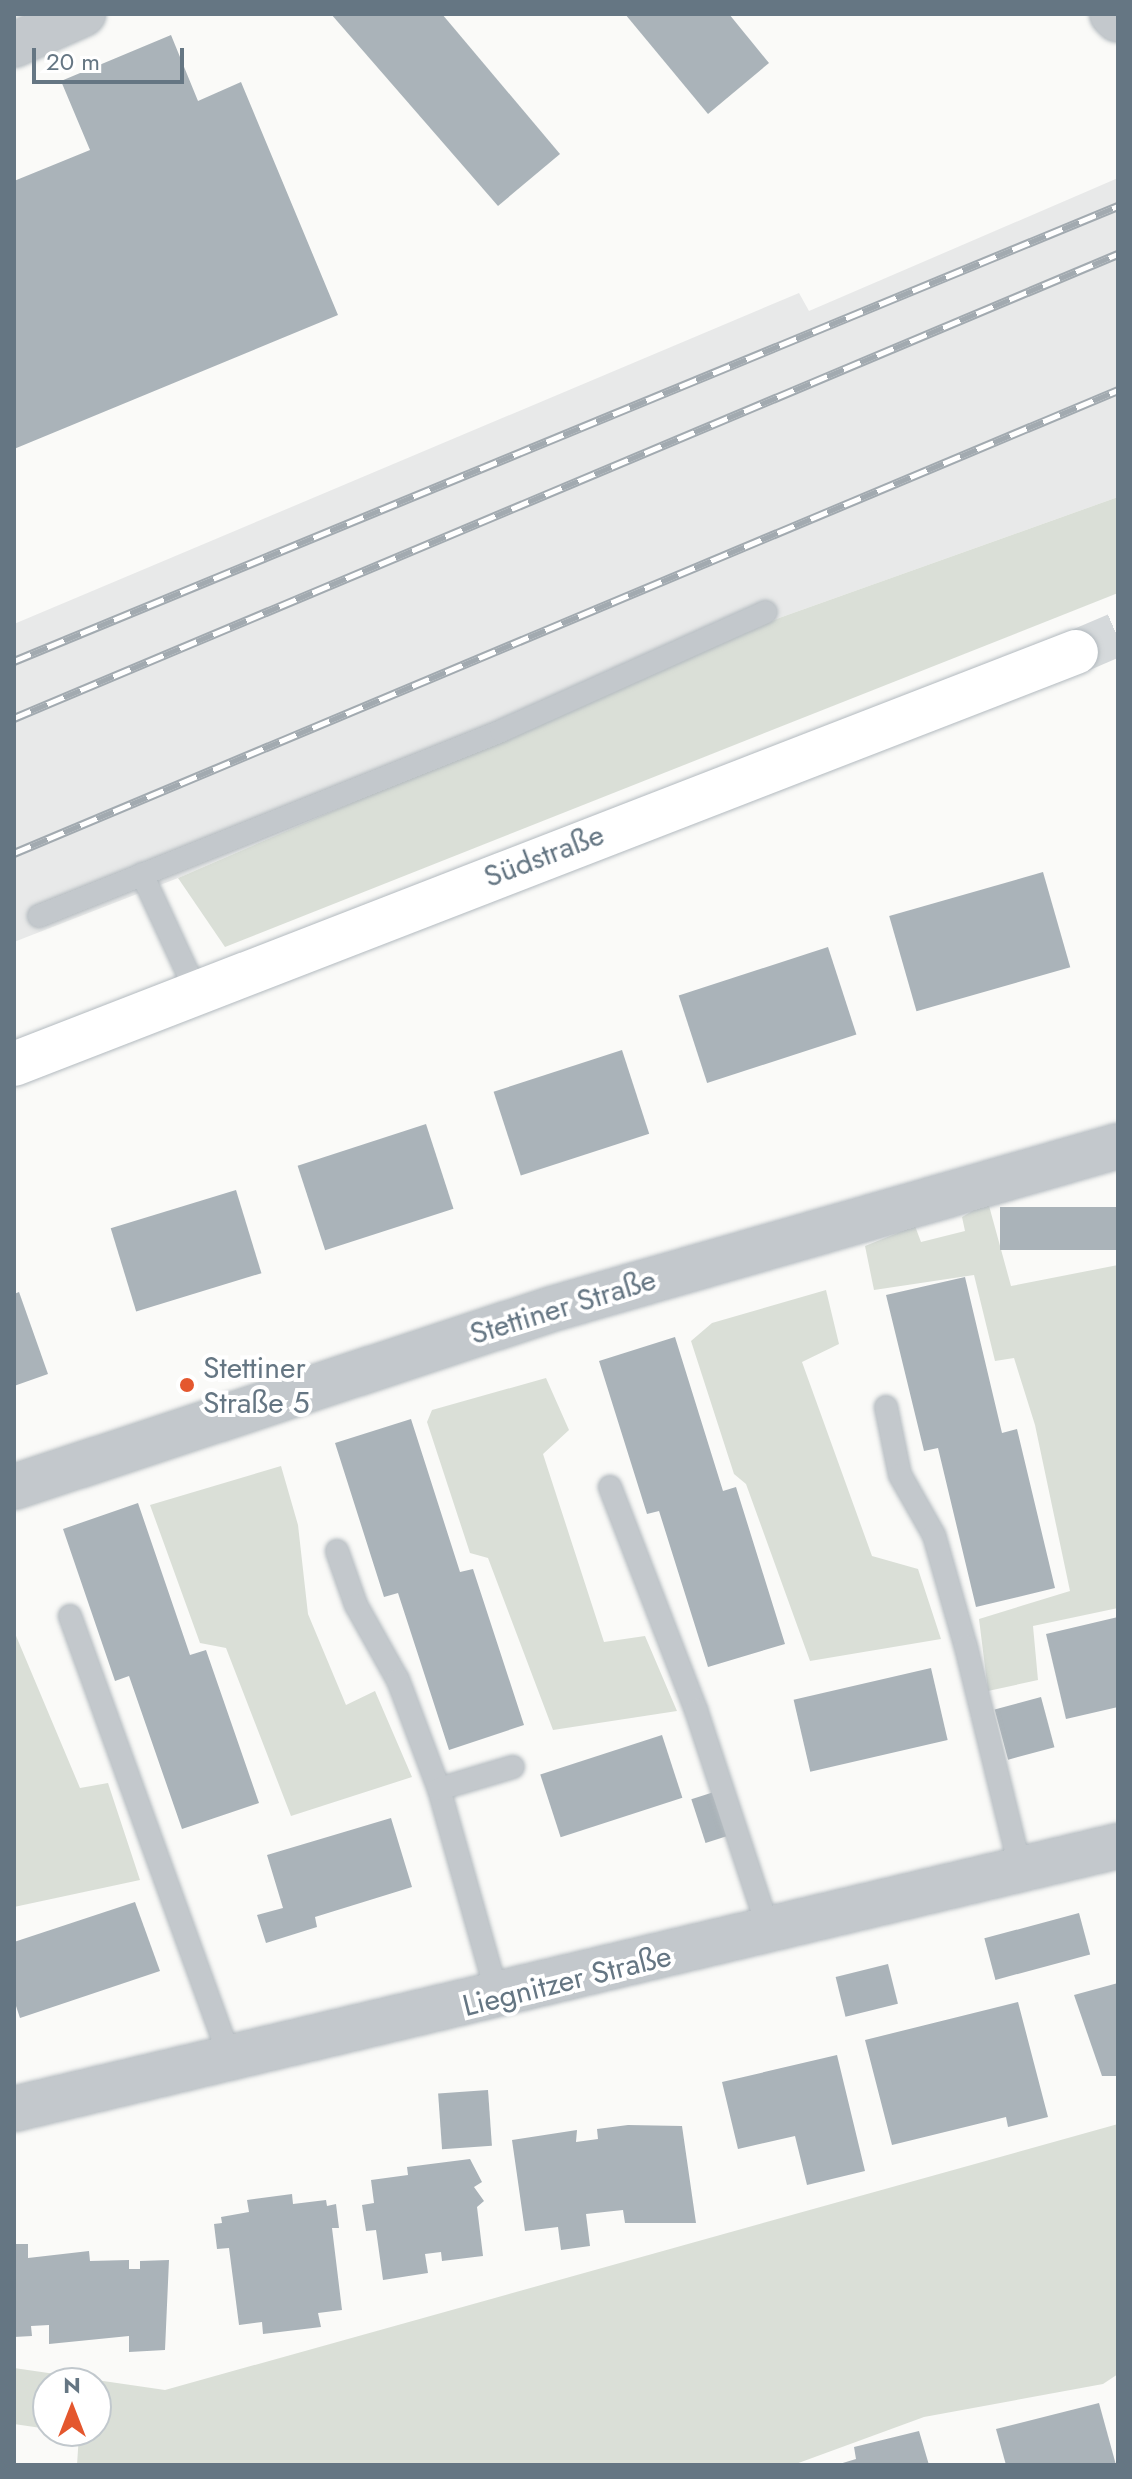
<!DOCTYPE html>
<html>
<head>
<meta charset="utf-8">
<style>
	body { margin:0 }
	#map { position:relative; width:1132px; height:2479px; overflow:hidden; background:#fafaf8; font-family:Jost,sans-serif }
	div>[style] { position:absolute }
	.built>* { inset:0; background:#e8e9e9 }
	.green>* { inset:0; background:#dadfd7 }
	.building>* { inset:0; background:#aab3b9; transform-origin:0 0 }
	.secondary-tunnel>* { height:44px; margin-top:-22px; transform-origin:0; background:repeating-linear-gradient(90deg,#d5d9db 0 44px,transparent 0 66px) }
	.roads { filter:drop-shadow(0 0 2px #b3babf) drop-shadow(0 0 2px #b3babf) }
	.lane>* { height:22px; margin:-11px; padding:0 11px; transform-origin:11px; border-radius:11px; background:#c3c8cc }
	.street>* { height:44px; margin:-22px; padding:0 22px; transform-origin:22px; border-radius:22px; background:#c3c8cc }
	.secondary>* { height:44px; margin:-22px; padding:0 22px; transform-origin:22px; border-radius:22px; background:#fff }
	.rail>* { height:9px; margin-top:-4.5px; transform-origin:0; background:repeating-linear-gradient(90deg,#fff 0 18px,#a2aab0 0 36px); box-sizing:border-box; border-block:2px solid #a2aab0 }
	.dots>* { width:22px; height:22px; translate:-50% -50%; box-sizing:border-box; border:4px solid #fff; border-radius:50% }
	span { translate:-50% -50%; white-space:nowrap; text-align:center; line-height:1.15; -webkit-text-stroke:8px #fff; paint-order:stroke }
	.street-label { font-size:30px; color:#657683 }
	.poi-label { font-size:30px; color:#657683 }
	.left { translate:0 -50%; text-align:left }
	.frame { position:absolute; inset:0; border:16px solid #657683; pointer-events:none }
	.north { position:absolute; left:32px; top:2367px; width:80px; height:80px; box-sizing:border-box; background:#fff; border:2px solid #c1c8cd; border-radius:50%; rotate:0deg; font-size:22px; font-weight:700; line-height:32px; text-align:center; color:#657683 }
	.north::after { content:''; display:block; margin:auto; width:28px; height:36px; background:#e4572e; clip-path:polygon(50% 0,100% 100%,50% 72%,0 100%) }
	.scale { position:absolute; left:32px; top:48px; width:152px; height:36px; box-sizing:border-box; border:4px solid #657683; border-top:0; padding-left:10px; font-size:24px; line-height:28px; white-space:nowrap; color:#657683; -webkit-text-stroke:6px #fff; paint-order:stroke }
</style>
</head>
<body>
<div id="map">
	<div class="built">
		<i style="clip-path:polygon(1118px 178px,1118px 497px,779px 618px,178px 878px,14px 942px,14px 624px,799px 293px,809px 311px)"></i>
	</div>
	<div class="green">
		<i style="clip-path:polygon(1118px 497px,1118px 593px,225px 947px,178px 878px,779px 618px)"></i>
		<i style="clip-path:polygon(988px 1202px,1011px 1286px,1118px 1265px,1118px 1608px,1033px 1626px,1038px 1680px,988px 1691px,979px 1619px,1070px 1591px,1035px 1425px,1014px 1358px,995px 1361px,974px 1275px,874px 1290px,865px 1246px,915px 1226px,921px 1242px,965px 1231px,962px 1217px)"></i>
		<i style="clip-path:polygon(826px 1290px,839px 1344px,802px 1362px,872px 1556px,918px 1569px,941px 1639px,810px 1661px,746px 1484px,734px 1474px,691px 1341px,712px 1323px)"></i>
		<i style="clip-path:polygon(546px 1378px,569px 1430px,543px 1454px,604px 1642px,645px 1636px,677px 1711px,553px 1730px,488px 1558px,470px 1553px,427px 1422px,432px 1410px)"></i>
		<i style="clip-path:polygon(281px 1466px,298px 1525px,308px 1614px,346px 1705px,375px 1691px,412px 1777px,291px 1816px,226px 1648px,200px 1643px,150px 1505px)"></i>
		<i style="clip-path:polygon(14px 1631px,80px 1788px,108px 1783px,140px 1880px,14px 1907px)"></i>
		<i style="clip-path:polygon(1118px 2124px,1118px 2374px,1103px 2384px,924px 2417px,793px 2465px,77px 2465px,79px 2434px,63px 2431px,96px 2431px,96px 2383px,48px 2383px,48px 2429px,14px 2424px,14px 2368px,165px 2390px)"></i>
	</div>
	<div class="building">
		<i style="clip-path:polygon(331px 14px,442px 14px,560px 154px,498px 206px)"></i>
		<i style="clip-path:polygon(625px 14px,729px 14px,769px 63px,708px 114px)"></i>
		<i style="clip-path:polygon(171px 35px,198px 101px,241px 82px,338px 315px,14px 449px,14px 181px,90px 150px,61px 81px)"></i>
		<i style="left:1043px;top:872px;width:99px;height:160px;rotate:74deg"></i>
		<i style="left:828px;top:947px;width:92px;height:157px;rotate:72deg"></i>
		<i style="left:622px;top:1050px;width:88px;height:135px;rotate:72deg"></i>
		<i style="left:426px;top:1124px;width:89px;height:135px;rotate:72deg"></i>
		<i style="left:236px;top:1190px;width:87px;height:131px;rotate:73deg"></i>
		<i style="left:1118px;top:1207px;width:43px;height:118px;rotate:90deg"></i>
		<i style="clip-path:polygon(965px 1277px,1002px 1433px,1017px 1429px,1055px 1588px,976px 1607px,938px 1448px,924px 1451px,886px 1295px)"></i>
		<i style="clip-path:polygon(19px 1292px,48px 1374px,14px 1386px,14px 1294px)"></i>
		<i style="clip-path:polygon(675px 1337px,723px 1491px,736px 1487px,785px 1644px,708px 1667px,659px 1511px,647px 1514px,599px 1361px)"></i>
		<i style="clip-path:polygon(411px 1419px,460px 1572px,473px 1569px,524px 1725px,449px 1750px,398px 1593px,384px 1597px,335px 1443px)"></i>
		<i style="clip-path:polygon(138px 1503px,190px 1655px,206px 1650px,259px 1803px,182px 1829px,129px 1676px,115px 1681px,63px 1529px)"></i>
		<i style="clip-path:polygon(1118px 1617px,1118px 1707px,1066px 1719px,1046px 1634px)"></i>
		<i style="left:931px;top:1668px;width:74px;height:141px;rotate:77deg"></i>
		<i style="left:1041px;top:1697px;width:52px;height:48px;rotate:75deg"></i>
		<i style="left:662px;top:1735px;width:66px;height:128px;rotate:72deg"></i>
		<i style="left:717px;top:1791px;width:46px;height:27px;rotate:72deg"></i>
		<i style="clip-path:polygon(391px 1818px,412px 1887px,315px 1917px,317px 1927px,266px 1943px,257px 1915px,283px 1908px,267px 1855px)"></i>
		<i style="clip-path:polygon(135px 1902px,160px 1971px,20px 2018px,14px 2000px,14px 1942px)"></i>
		<i style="left:1079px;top:1913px;width:43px;height:98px;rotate:75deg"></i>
		<i style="left:888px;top:1964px;width:41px;height:54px;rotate:76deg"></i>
		<i style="clip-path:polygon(1118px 1983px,1118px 2076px,1102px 2076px,1074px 1995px)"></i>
		<i style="clip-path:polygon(1018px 2002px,1048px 2117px,1008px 2127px,1006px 2117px,892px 2145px,865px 2040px)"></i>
		<i style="clip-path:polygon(837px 2055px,865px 2171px,807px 2185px,795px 2136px,738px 2149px,722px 2082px)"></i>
		<i style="left:488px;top:2090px;width:56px;height:50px;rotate:86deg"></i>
		<i style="clip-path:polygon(628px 2125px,682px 2126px,696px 2223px,625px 2223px,623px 2210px,586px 2214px,590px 2246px,561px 2250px,558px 2227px,525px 2231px,512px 2140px,577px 2130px,576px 2142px,598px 2139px,597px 2129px)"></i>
		<i style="clip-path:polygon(470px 2159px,482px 2182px,474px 2187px,484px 2201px,477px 2207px,483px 2256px,442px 2261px,441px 2252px,425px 2254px,428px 2273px,383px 2280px,376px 2230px,366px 2231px,362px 2205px,374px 2203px,371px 2180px,408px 2175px,407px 2167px)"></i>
		<i style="clip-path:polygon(292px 2194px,293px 2204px,326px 2200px,327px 2206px,336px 2204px,339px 2228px,332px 2228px,342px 2310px,318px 2313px,321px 2327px,263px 2334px,262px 2322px,239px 2325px,229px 2248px,217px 2249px,214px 2224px,222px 2223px,221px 2217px,249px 2212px,247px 2200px)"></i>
		<i style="clip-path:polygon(14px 2244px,28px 2244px,28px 2258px,89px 2251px,90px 2261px,129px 2260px,129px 2269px,140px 2269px,140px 2261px,169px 2260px,165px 2350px,129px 2352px,129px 2336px,49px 2344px,49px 2325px,31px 2326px,32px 2336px,14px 2337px)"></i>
		<i style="clip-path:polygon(1099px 2403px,1116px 2465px,1006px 2465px,996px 2429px)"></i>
		<i style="clip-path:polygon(919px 2431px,929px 2465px,836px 2465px,856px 2459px,854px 2447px)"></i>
	</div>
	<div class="secondary-tunnel">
		<i style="left:1076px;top:652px;width:46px;rotate:-23.2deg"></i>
	</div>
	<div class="roads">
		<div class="lane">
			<i style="left:142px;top:874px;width:129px;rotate:65.2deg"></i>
			<i style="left:39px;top:916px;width:498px;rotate:-21.8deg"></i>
			<i style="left:501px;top:731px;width:290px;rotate:-24.2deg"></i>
			<i style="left:886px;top:1407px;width:69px;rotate:78.4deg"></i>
			<i style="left:900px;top:1475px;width:69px;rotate:60.5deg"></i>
			<i style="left:934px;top:1535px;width:116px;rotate:74.1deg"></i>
			<i style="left:966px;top:1647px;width:231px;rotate:76.2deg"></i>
			<i style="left:610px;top:1487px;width:239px;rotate:68.9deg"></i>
			<i style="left:696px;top:1710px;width:233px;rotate:71.7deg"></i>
			<i style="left:337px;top:1551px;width:57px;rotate:70.6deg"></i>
			<i style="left:356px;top:1605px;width:86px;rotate:60.8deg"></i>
			<i style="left:398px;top:1680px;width:116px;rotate:69.4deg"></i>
			<i style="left:439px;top:1789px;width:216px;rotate:74.2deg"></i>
			<i style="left:70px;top:1616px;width:473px;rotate:70.1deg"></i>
			<i style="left:439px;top:1789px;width:77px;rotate:-16.6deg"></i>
		</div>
		<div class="street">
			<i style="left:1112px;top:14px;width:8px;rotate:45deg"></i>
			<i style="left:14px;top:45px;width:76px;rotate:-24.2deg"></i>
			<i style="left:14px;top:1487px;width:567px;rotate:-18.31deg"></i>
			<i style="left:552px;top:1309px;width:589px;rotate:-16.07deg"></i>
			<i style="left:14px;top:2109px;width:1135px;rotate:-13.4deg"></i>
		</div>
		<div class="secondary">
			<i style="left:14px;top:1064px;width:1139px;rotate:-21.2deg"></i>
		</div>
	</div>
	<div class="rail">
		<i style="left:14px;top:661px;width:1194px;rotate:-22.4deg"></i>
		<i style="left:14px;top:718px;width:1198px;rotate:-22.8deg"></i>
		<i style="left:14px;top:853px;width:1197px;rotate:-22.75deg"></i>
	</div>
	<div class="dots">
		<i style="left:187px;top:1385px;background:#e4572e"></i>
	</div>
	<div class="street-label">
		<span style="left:544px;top:856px;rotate:-21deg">Südstraße</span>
		<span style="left:563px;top:1307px;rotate:-17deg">Stettiner Straße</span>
		<span style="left:567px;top:1981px;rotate:-14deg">Liegnitzer Straße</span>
	</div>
	<div class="poi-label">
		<span class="left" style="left:203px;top:1385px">Stettiner<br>Straße 5</span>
	</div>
	<div class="frame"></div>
	<div class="north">N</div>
	<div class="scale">20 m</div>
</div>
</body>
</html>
